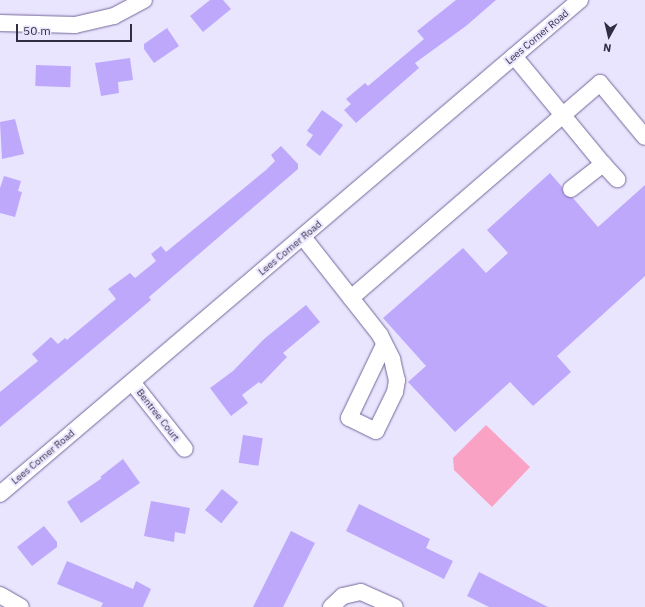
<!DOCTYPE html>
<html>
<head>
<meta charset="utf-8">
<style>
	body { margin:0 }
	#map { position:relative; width:645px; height:607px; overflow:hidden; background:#eae5fe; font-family:"IBM Plex Sans",sans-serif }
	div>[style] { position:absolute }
	.green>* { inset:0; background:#faa2c3 }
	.building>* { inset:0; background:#bea8fc; transform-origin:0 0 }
	.roads { filter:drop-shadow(0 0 1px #75679c) drop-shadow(0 0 1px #75679c) }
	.minor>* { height:16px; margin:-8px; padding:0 8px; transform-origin:8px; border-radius:8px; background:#fff }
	span { translate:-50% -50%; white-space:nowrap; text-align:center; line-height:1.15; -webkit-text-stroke:4px #eae5fe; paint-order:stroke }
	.street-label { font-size:10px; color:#332d44 }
	.north { position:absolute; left:589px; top:16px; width:40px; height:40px; -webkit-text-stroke:3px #eae5fe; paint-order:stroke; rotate:188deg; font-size:11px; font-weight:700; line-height:16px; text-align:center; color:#332d44 }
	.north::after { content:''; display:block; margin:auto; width:14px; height:18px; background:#332d44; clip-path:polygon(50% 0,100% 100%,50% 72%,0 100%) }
	.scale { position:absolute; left:16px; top:24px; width:116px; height:18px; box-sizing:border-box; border:2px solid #332d44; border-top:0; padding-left:5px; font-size:12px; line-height:14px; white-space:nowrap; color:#332d44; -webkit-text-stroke:3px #eae5fe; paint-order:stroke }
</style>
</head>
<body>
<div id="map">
	<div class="green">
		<i style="clip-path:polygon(486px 425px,530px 467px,492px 507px,454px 470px,453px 458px)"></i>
	</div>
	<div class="building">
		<i style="clip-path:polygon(210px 0,223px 0,231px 9px,203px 32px,190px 16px)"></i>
		<i style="clip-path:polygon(456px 0,496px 0,466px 26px,415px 63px,419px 68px,356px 123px,344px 110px,351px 104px,346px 99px,365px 83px,368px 86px,424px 39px,417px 31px)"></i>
		<i style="clip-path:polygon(167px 28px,179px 46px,154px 63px,144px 49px,144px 44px)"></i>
		<i style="clip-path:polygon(130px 58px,133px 80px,118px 82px,119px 93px,101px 96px,95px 63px)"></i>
		<i style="left:36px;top:65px;width:35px;height:21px;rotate:2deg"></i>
		<i style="clip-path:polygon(322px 110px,343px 125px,320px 156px,306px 145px,313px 135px,307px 131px)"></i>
		<i style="clip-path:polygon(15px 119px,24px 154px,2px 159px,0 122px)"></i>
		<i style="clip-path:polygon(281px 146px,298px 164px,298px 169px,149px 297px,151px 300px,0 427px,0 392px,38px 361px,32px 354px,51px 337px,58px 344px,65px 338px,67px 340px,116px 299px,108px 289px,130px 273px,135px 278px,156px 261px,151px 254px,161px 246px,166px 252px,266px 170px,275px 161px,271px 155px)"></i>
		<i style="clip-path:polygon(550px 173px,562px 187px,564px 195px,573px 198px,598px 227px,645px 185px,645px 276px,557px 356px,571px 372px,533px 406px,510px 382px,455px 432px,408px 382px,426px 366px,383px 318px,463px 248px,486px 273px,508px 253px,487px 230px)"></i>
		<i style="clip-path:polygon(4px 176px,21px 181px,18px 191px,22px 192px,15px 217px,0 213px,0 188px)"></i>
		<i style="clip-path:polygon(306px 305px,320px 322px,283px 353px,287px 357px,261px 384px,259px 382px,242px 395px,248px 403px,231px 416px,210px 388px,233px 371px,264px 339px)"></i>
		<i style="left:243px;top:435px;width:20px;height:28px;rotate:9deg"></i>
		<i style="clip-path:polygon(123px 459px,140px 483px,81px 523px,67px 502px,102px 478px,100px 477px)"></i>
		<i style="left:222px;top:489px;width:21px;height:27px;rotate:39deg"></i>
		<i style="clip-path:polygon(151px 501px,190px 508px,185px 534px,175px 532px,174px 542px,144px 536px)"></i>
		<i style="clip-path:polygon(359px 504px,430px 539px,426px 548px,453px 561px,444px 579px,346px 531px)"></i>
		<i style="clip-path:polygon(44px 526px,57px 542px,57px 547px,32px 566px,17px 547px)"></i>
		<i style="clip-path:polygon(291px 531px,315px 543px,283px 607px,253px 607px)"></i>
		<i style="clip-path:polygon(67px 561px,133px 589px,136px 581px,151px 589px,143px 607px,101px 607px,103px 603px,57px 584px)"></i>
		<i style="clip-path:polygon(479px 572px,548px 607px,489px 607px,467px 596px)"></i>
	</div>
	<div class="roads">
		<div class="minor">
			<i style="left:0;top:23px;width:75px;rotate:1.5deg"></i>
			<i style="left:75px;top:25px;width:40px;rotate:-13deg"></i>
			<i style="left:114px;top:16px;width:34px;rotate:-28deg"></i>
			<i style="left:514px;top:56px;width:140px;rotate:50.5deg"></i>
			<i style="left:571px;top:189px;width:41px;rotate:-38deg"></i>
			<i style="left:603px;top:164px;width:21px;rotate:47deg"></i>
			<i style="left:303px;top:237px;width:125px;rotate:51.8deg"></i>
			<i style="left:380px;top:335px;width:27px;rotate:63deg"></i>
			<i style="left:392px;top:359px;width:22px;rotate:77deg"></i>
			<i style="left:397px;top:380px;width:12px;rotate:99deg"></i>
			<i style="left:395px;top:392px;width:43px;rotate:116deg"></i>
			<i style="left:376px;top:431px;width:30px;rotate:-154deg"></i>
			<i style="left:349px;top:418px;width:81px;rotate:-64.4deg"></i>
			<i style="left:351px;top:298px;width:329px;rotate:-40.8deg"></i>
			<i style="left:600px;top:83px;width:70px;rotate:50.2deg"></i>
			<i style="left:132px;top:382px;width:85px;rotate:51.7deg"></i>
			<i style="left:0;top:494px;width:762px;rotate:-40.42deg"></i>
			<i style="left:0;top:595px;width:24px;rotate:30deg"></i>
			<i style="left:331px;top:607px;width:16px;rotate:-43deg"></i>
			<i style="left:343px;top:596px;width:18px;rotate:-13deg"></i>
			<i style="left:361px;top:592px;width:37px;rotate:24deg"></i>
		</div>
	</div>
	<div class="street-label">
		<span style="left:537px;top:37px;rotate:-40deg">Lees Corner Road</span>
		<span style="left:290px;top:248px;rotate:-40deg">Lees Corner Road</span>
		<span style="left:158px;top:415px;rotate:52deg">Bentree Court</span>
		<span style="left:43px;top:457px;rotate:-40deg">Lees Corner Road</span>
	</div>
	<div class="north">N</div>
	<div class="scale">50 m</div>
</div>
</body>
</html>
